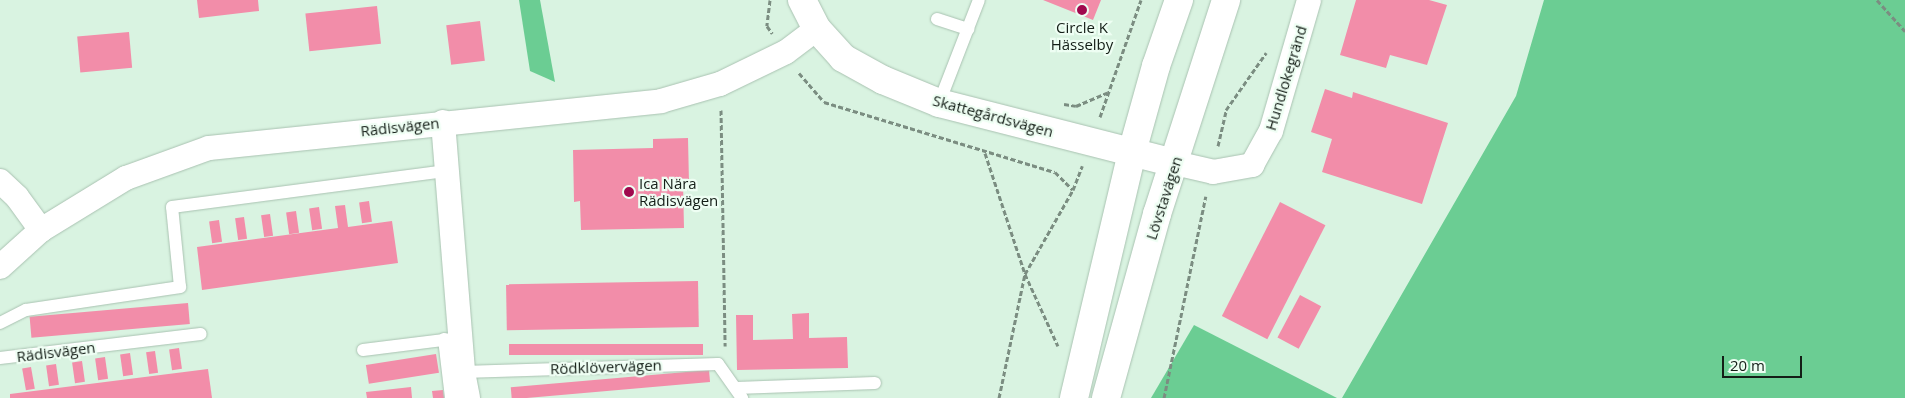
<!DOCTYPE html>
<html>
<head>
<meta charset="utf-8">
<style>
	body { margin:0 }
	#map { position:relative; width:1905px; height:398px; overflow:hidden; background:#d9f3e1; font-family:"Open Sans",sans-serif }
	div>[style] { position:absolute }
	.forest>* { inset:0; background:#6bcd93 }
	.building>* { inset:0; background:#f28da9; transform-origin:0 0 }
	.path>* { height:3px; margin-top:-1.5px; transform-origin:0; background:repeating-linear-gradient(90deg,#7b8d81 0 5px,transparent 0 7.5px) }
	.roads { filter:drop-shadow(0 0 1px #a9c2b1) drop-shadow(0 0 1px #a9c2b1) }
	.service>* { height:12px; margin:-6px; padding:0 6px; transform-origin:6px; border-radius:6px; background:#fff }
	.minor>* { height:24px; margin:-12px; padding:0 12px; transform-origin:12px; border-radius:12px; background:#fff }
	.tertiary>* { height:28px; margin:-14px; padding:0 14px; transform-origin:14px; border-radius:14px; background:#fff }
	.dots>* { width:14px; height:14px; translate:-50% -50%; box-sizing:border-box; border:2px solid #eefef3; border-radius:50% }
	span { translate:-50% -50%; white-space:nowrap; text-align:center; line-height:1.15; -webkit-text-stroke:4.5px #eefef3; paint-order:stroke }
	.poi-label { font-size:15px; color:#141e17 }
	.left { translate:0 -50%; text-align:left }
	.street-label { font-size:15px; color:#141e17 }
	.scale { position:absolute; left:1722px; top:356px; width:80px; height:22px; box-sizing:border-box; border:2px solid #141e17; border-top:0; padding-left:6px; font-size:15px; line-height:18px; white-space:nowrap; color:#141e17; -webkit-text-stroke:4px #eefef3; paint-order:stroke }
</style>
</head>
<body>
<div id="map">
	<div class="forest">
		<i style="clip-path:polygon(519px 0,540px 0,555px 82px,530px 71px)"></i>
		<i style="clip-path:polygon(1544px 0,1905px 0,1905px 398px,1342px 398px,1516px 96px)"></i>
		<i style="clip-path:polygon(1194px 325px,1337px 398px,1151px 398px)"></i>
	</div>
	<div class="building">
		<i style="clip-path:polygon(197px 0,258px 0,259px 11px,199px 18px)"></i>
		<i style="clip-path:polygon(1043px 0,1101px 0,1093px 20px)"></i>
		<i style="clip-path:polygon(1356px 0,1429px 0,1447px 5px,1427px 65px,1390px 55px,1386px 68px,1340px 55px)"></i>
		<i style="left:377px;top:6px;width:38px;height:72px;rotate:84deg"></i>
		<i style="left:480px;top:21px;width:40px;height:34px;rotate:83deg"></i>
		<i style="left:129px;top:32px;width:36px;height:52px;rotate:85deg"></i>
		<i style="clip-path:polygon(1325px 89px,1352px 98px,1353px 92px,1448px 123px,1422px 204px,1322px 172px,1332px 139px,1311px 132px)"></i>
		<i style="clip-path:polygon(688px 138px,689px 183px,683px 183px,684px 228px,581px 230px,580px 201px,574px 202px,573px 150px,653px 148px,653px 139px)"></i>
		<i style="left:369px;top:201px;width:21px;height:10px;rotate:82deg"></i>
		<i style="left:1280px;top:202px;width:51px;height:128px;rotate:27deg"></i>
		<i style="clip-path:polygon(345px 205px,348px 227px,392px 221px,398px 263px,202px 290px,197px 247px,338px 228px,335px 206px)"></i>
		<i style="left:319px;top:207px;width:22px;height:10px;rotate:82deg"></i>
		<i style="left:296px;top:211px;width:22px;height:10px;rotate:82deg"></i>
		<i style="left:270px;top:214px;width:22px;height:9px;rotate:82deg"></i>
		<i style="left:244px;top:217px;width:22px;height:9px;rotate:82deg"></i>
		<i style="left:219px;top:220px;width:22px;height:10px;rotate:82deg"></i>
		<i style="left:698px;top:281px;width:46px;height:192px;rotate:89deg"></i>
		<i style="left:1300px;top:295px;width:24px;height:48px;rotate:28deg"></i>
		<i style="left:188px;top:303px;width:21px;height:159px;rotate:85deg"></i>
		<i style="clip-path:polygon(809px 313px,809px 338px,847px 337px,848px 368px,737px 370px,736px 315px,753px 315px,753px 340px,793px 339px,792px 314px)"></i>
		<i style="left:703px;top:344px;width:11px;height:194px;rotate:90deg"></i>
		<i style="left:179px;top:348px;width:21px;height:10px;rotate:82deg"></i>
		<i style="left:155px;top:351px;width:22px;height:9px;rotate:82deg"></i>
		<i style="left:130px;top:353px;width:22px;height:10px;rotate:82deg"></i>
		<i style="left:436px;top:354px;width:19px;height:71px;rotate:81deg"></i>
		<i style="left:105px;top:357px;width:22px;height:10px;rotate:82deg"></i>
		<i style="left:82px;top:361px;width:21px;height:10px;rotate:82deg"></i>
		<i style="left:56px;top:364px;width:21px;height:10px;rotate:82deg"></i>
		<i style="left:31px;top:367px;width:22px;height:9px;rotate:80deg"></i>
		<i style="clip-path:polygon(208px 369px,212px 398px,10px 398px,10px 394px)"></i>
		<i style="left:709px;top:370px;width:12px;height:199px;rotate:85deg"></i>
		<i style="clip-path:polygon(411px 387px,412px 398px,367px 398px,366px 392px)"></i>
		<i style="clip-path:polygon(443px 390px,444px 398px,433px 398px,432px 391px)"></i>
	</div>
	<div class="path">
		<i style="left:770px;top:0;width:26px;rotate:97deg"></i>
		<i style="left:767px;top:26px;width:9px;rotate:54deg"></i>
		<i style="left:1877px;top:0;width:42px;rotate:47.9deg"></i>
		<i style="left:799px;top:73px;width:38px;rotate:49deg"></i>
		<i style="left:824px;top:102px;width:241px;rotate:16.9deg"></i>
		<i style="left:1055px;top:172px;width:25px;rotate:45deg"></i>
		<i style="left:1064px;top:104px;width:12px;rotate:9deg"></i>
		<i style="left:1076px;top:106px;width:34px;rotate:-23deg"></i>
		<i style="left:721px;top:110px;width:236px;rotate:89deg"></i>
		<i style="left:1100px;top:117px;width:124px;rotate:-70.7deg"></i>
		<i style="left:1218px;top:146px;width:37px;rotate:-77deg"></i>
		<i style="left:1226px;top:110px;width:70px;rotate:-54.9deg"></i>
		<i style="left:985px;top:153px;width:127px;rotate:71.7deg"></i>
		<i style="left:1025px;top:274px;width:79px;rotate:65.4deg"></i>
		<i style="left:999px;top:398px;width:127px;rotate:-78.2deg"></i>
		<i style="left:1025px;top:274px;width:97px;rotate:-60.3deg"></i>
		<i style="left:1073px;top:190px;width:26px;rotate:-69deg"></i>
		<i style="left:1164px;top:398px;width:206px;rotate:-78.3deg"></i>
	</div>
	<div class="roads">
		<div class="service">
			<i style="left:937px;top:19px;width:33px;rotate:18deg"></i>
			<i style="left:939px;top:103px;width:110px;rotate:-68.8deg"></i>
			<i style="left:0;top:323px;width:29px;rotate:-27deg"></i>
			<i style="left:26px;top:310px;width:156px;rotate:-8.5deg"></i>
			<i style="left:180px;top:287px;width:80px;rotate:-95.7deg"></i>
			<i style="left:172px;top:207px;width:277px;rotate:-7.5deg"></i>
			<i style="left:444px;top:339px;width:59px;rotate:83.2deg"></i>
			<i style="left:363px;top:350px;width:98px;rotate:-7.1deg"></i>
			<i style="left:0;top:358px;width:202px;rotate:-6.8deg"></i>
			<i style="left:463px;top:372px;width:255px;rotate:-1.8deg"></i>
			<i style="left:718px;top:364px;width:42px;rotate:54.8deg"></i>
			<i style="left:736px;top:388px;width:139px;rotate:-2.1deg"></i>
		</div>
		<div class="minor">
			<i style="left:443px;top:122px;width:251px;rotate:85.4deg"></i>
			<i style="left:463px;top:372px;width:26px;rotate:79deg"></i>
			<i style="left:1175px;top:163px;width:39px;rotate:13deg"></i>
			<i style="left:1213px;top:172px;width:40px;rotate:-10deg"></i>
			<i style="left:1252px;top:165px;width:39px;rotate:-61deg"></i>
			<i style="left:1271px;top:131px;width:136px;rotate:-73.8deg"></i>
			<i style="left:0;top:181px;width:23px;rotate:43deg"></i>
			<i style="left:17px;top:197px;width:41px;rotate:54deg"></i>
			<i style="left:0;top:267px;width:55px;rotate:-42.1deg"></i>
			<i style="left:41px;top:230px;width:100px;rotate:-31.5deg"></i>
			<i style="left:126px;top:178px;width:88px;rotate:-19.9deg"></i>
			<i style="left:209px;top:148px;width:454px;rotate:-5.9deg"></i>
			<i style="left:661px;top:101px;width:61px;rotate:-16.1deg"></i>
			<i style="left:720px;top:84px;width:73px;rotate:-25.9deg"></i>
			<i style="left:786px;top:52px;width:39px;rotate:-37deg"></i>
		</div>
		<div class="tertiary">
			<i style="left:802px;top:0;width:33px;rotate:63deg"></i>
			<i style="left:817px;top:29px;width:39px;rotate:48deg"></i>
			<i style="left:843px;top:58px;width:46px;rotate:28.8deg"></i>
			<i style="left:883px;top:80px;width:61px;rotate:22.3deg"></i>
			<i style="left:939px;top:103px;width:244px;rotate:14.3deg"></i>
			<i style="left:1074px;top:398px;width:253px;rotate:-76.7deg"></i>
			<i style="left:1132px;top:152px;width:89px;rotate:-74.4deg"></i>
			<i style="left:1156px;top:66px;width:70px;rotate:-70.8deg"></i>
			<i style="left:1106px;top:398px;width:191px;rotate:-74.5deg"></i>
			<i style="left:1157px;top:214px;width:225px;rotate:-72.1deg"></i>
		</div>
	</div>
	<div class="dots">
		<i style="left:1082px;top:10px;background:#a0094e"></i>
		<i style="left:629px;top:192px;background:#a0094e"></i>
	</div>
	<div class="poi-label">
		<span style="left:1082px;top:36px">Circle K<br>Hässelby</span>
		<span class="left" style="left:639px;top:192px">Ica Nära<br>Rädisvägen</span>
	</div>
	<div class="street-label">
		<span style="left:1286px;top:78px;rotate:-73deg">Hundlokegränd</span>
		<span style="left:993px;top:116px;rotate:15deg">Skattegårdsvägen</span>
		<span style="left:400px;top:127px;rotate:-6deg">Rädisvägen</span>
		<span style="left:1164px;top:198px;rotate:-72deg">Lövstavägen</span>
		<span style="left:56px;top:352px;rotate:-7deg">Rädisvägen</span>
		<span style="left:606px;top:367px;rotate:-2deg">Rödklövervägen</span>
	</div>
	<div class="scale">20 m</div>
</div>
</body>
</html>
